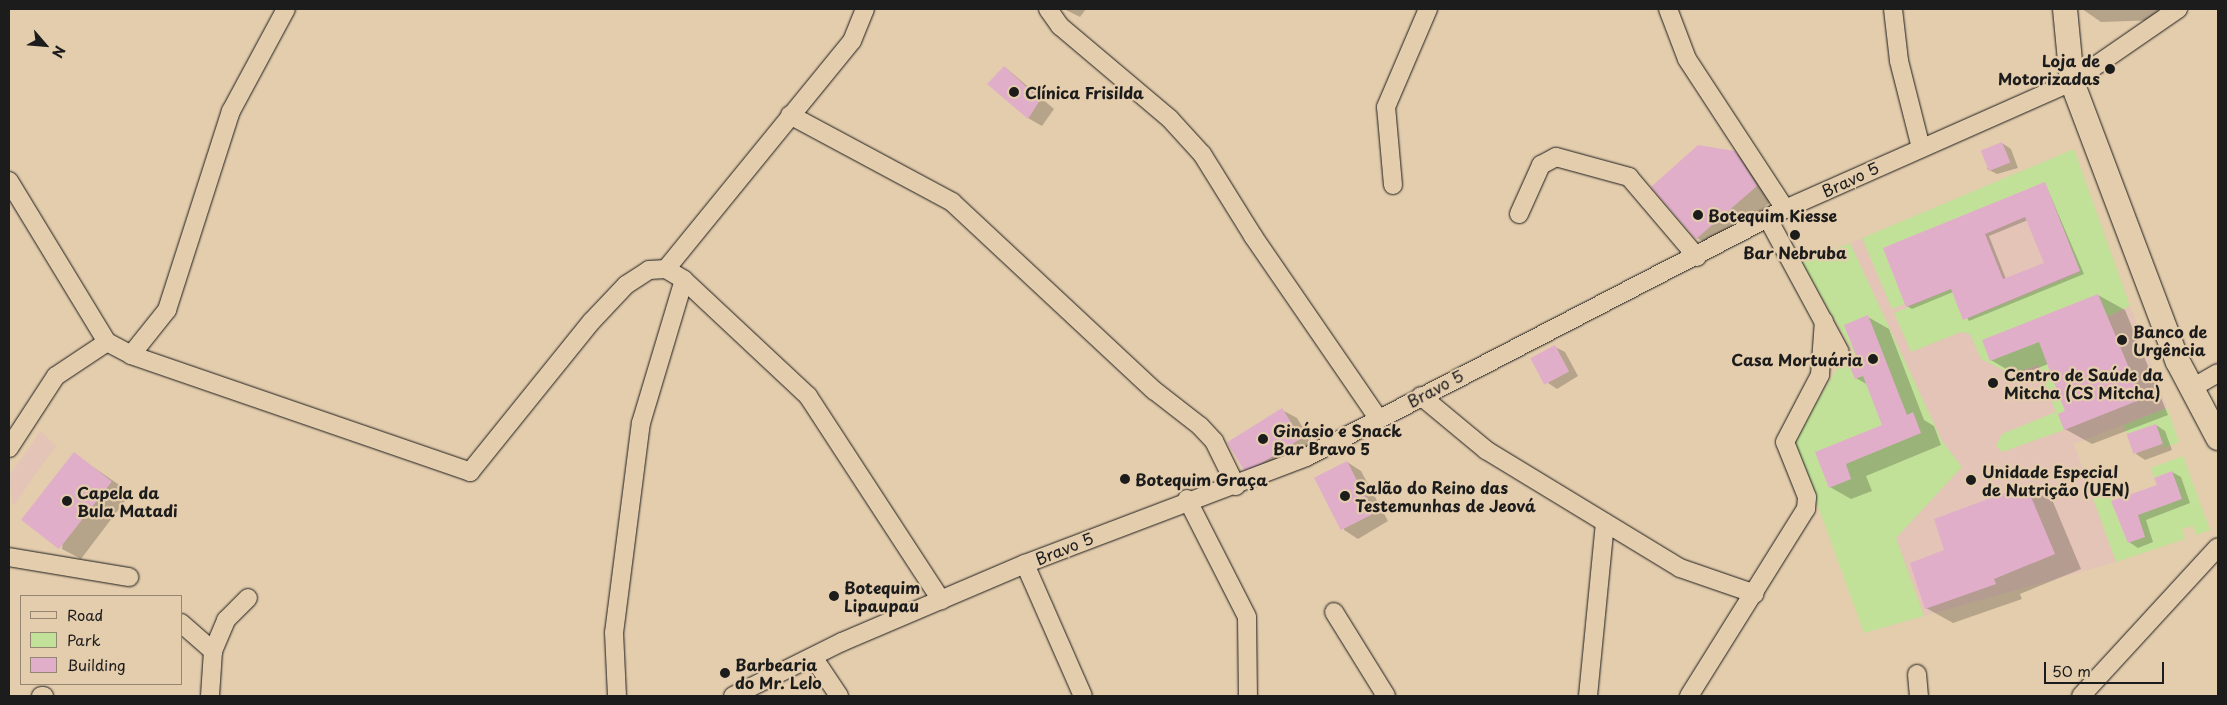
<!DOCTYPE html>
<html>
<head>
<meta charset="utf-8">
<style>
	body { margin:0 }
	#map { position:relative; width:2227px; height:705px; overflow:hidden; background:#e4cdad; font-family:"Playpen Sans",sans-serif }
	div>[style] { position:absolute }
	.built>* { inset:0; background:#e3c4b6 }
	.green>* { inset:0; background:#c1e098 }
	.shadow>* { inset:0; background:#0003 }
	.building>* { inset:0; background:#e1aeca; transform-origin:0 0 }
	.roads { filter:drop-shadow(0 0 1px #1c1c1c) drop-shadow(0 0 1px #1c1c1c) }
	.street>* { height:18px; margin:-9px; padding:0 9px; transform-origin:9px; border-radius:9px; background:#e4cdad }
	.secondary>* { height:24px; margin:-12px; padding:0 12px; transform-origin:12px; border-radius:12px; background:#e4cdad }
	.dots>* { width:14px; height:14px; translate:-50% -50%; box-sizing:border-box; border:2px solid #e4cdad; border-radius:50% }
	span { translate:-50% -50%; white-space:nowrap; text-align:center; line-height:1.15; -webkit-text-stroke:4.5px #e4cdad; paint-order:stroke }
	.poi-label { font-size:16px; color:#1c1c1c; font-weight:700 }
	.right { translate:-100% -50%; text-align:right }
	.left { translate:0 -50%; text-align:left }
	.street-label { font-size:16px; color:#1c1c1c }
	.frame { position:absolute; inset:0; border:10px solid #1c1c1c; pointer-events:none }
	.legend { position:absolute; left:20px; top:595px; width:162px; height:90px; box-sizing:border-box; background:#e4cdad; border:1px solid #948673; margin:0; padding:6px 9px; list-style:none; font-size:15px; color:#1c1c1c }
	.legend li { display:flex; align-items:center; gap:10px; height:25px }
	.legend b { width:25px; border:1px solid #948673 }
	.north { position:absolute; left:20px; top:20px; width:50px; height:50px; -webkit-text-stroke:4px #e4cdad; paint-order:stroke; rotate:117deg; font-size:14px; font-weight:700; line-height:20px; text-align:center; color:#1c1c1c }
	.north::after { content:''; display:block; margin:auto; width:18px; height:22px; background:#1c1c1c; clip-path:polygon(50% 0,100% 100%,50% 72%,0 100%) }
	.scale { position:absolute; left:2044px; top:662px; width:120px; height:22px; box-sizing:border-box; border:2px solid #1c1c1c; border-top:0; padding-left:6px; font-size:15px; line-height:18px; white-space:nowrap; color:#1c1c1c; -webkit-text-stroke:4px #e4cdad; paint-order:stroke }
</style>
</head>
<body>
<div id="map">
	<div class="built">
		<i style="clip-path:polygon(2074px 149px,2167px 408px,2074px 444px,2116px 562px,1864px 633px,1838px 367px,1857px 358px,1802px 263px)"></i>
		<i style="clip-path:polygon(41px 431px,56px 446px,13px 506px,9px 476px)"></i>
	</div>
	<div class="green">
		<i style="clip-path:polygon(2074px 149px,2130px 306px,2041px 348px,2065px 411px,2058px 414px,2064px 430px,2002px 452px,1996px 446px,2002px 434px,2056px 412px,2038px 365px,2011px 374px,1981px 359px,1970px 334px,1961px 332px,1911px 352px,1894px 313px,1951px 289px,1964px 320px,2080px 272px,2059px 218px,2047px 208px,2054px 205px,2045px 182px,1883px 248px,1892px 272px,1932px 270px,1897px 285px,1905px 304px,1892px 309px,1862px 238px)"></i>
		<i style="clip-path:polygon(1850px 243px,1942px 441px,1962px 467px,1896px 538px,1924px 616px,1864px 633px,1794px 440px,1838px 367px,1857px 358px,1802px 263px)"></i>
		<i style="clip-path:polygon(2167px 408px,2179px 442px,2164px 448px,2156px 424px,2127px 434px,2124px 425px)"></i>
		<i style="clip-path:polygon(2183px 456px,2210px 530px,2196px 535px,2193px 526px,2182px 529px,2185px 539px,2116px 562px,2090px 490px,2105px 484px,2119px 522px,2182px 499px,2172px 471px,2154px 478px,2151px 468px)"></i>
	</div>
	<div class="shadow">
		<i style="clip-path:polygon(1064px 9px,1086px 9px,1080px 17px)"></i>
		<i style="clip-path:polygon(2082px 9px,2158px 9px,2159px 20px,2101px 22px)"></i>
		<i style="clip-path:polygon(1005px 67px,1054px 109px,1042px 126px,1028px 118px)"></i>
		<i style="clip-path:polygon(2002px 143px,2011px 149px,2018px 168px,1997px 174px,1987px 169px)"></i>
		<i style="clip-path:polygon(1734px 152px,1753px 164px,1775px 198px,1716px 249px,1697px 238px)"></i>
		<i style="clip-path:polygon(evenodd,2045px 183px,2084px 274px,1969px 321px,1953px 292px,1912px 309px,1907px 306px,1884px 249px,2045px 183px,2028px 220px,2045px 263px,2006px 279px,1989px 236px,2028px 220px)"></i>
		<i style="clip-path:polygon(2098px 295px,2125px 310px,2168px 415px,2092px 444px,2065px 429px,2066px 412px,2048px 364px,2018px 376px,1991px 360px)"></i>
		<i style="clip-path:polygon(1868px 317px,1889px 329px,1924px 420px,1934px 426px,1941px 445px,1866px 476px,1872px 491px,1851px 499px,1830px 487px,1817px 453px,1884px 426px,1868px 385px,1856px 378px)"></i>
		<i style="clip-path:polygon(1555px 347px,1565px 352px,1578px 376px,1557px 389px,1548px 383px)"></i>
		<i style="clip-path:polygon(1282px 410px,1297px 418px,1314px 446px,1262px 475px,1248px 467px)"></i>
		<i style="clip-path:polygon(2156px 425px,2165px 431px,2172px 450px,2145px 460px,2136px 454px)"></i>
		<i style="clip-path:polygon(74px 454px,131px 493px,81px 559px,62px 549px)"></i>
		<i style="clip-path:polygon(1347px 462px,1361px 471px,1388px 521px,1358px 539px,1344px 530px)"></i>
		<i style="clip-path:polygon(2172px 472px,2181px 477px,2190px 503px,2146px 520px,2153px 542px,2138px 548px,2129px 542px,2113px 502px,2158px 485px)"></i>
		<i style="clip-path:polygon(2026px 486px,2053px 502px,2081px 569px,2020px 594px,2022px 599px,1953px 623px,1926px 608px,1946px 551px)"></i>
	</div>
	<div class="building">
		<i style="clip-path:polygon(1004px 66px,1040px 100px,1028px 119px,987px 84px)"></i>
		<i style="left:2002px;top:142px;width:22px;height:23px;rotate:68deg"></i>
		<i style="clip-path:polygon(1698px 145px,1735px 151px,1757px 186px,1696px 239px,1651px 187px)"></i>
		<i style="clip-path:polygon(evenodd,2045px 182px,2080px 271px,1963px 320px,1951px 289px,1906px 307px,1883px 248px,2045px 182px,2025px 217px,2044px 263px,2003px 279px,1985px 234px,2025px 217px)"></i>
		<i style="clip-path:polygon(2098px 294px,2142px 399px,2064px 430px,2058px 414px,2065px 411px,2039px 342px,1990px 361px,1982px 340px)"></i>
		<i style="clip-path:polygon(1868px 315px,1907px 415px,1913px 412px,1921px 433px,1846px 464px,1851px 479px,1829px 488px,1815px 452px,1882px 425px,1863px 376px,1855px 379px,1848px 362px,1857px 358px,1844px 325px)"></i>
		<i style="left:1555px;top:345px;width:30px;height:28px;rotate:62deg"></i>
		<i style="left:1282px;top:408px;width:36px;height:65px;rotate:58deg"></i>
		<i style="left:2156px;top:424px;width:21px;height:31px;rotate:71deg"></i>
		<i style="left:74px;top:452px;width:48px;height:86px;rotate:38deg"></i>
		<i style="left:1347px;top:461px;width:59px;height:37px;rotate:63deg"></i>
		<i style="clip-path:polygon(2172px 471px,2182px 499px,2138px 515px,2145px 537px,2128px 543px,2111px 501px,2157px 485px,2154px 478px)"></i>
		<i style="clip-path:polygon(2026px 485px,2055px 554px,1994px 579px,1996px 584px,1925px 609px,1910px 563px,1944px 550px,1934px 519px)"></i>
	</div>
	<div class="roads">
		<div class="street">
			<i style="left:1048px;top:9px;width:21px;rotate:55deg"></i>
			<i style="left:1060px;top:26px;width:144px;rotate:40.2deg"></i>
			<i style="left:1170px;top:119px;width:47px;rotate:47.6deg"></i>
			<i style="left:1202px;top:154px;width:97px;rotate:58.1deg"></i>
			<i style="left:1253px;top:236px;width:221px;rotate:55.5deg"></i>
			<i style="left:1668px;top:9px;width:53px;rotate:69.2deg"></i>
			<i style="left:1687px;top:59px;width:179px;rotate:56.8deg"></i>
			<i style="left:1893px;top:9px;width:52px;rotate:83.4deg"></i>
			<i style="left:1899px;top:61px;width:90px;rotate:75.8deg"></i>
			<i style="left:790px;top:115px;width:184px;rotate:28.2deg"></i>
			<i style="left:952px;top:202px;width:277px;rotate:43deg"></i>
			<i style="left:1155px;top:391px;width:57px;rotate:37.9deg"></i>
			<i style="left:1200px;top:426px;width:21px;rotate:47deg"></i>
			<i style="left:1214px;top:441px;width:50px;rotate:63.9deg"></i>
			<i style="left:9px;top:181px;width:188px;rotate:58.7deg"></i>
			<i style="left:107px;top:342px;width:27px;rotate:28deg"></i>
			<i style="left:131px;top:355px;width:359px;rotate:19deg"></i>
			<i style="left:470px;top:472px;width:194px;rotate:-51.1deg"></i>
			<i style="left:592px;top:321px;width:50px;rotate:-46.6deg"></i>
			<i style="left:626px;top:285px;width:27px;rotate:-33deg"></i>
			<i style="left:649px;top:270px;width:17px;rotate:-3deg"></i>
			<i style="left:666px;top:269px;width:21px;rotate:31deg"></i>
			<i style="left:684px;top:280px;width:170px;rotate:43.1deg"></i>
			<i style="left:808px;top:396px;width:244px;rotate:56.9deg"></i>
			<i style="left:1393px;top:185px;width:78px;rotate:-95.1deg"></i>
			<i style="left:1386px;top:107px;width:107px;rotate:-66.8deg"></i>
			<i style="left:1519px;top:214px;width:54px;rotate:-65.8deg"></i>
			<i style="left:1541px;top:165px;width:17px;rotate:-28deg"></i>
			<i style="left:1556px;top:157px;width:76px;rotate:15.3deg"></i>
			<i style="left:1629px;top:177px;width:105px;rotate:49.6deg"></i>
			<i style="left:1768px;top:219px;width:151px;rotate:61.6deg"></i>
			<i style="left:666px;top:269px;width:294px;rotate:-50.8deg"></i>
			<i style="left:852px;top:41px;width:35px;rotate:-68deg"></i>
			<i style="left:131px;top:355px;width:58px;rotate:-51.3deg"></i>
			<i style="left:167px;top:310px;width:209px;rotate:-72.2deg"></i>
			<i style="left:231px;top:111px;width:116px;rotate:-61.7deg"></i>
			<i style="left:2192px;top:388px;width:30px;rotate:-30deg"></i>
			<i style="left:1421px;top:396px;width:85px;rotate:39.7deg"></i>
			<i style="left:1486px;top:450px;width:227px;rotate:31.3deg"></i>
			<i style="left:1680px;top:568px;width:79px;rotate:19.1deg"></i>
			<i style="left:9px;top:448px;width:86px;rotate:-56.9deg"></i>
			<i style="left:56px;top:376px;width:61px;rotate:-33.7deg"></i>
			<i style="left:1187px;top:499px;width:132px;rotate:63deg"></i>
			<i style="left:1247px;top:617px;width:79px;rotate:89.3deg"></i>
			<i style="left:9px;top:557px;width:122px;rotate:9.5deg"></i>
			<i style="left:1025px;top:564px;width:144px;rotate:66.3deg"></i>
			<i style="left:1334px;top:612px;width:99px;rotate:58.2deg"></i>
			<i style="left:181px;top:623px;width:43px;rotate:41.2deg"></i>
			<i style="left:813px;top:657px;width:47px;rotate:56.3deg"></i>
			<i style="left:1917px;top:674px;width:22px;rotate:85deg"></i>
			<i style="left:41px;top:696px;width:3px"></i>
			<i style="left:210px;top:696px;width:45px;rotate:-86.2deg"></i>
			<i style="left:213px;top:651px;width:34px;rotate:-67deg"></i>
			<i style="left:226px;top:620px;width:31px;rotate:-45deg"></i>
			<i style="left:617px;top:696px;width:63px;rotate:-92.7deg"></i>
			<i style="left:614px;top:633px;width:212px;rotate:-82.7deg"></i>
			<i style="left:641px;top:423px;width:149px;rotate:-73.3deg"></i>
			<i style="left:733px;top:696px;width:122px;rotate:-26.4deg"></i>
			<i style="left:842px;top:642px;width:199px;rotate:-23.1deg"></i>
			<i style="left:1025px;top:564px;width:301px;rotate:-20.8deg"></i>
			<i style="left:1306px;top:457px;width:539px;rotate:-27.37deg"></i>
			<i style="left:1785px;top:209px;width:314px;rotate:-23.9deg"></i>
			<i style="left:2072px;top:82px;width:129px;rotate:-34.6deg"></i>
			<i style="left:1588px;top:696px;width:174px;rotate:-84.4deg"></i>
			<i style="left:1689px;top:696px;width:221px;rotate:-58deg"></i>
			<i style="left:1806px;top:509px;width:12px;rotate:-85deg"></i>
			<i style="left:1807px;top:497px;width:59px;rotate:-111.8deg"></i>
			<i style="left:1785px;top:442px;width:76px;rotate:-62.4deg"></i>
			<i style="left:1820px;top:375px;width:54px;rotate:-85.8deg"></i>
			<i style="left:2081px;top:696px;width:202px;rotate:-47.4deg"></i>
		</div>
		<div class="secondary">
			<i style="left:2065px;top:9px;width:73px;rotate:84.5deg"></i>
			<i style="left:2072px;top:82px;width:299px;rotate:69.3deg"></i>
			<i style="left:2178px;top:362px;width:86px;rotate:62.2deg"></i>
		</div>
	</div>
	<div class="dots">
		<i style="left:2110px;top:69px;background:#1c1c1c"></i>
		<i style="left:1014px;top:92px;background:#1c1c1c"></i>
		<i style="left:1698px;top:215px;background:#1c1c1c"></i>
		<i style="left:1795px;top:235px;background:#1c1c1c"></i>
		<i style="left:2122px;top:340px;background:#1c1c1c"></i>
		<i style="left:1873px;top:359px;background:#1c1c1c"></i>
		<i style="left:1993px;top:383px;background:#1c1c1c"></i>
		<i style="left:1263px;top:439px;background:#1c1c1c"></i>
		<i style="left:1125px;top:479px;background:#1c1c1c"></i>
		<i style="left:1971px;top:480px;background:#1c1c1c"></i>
		<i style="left:1345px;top:496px;background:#1c1c1c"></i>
		<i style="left:67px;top:501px;background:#1c1c1c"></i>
		<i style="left:834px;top:596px;background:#1c1c1c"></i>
		<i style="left:725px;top:673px;background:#1c1c1c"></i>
	</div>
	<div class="poi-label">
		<span class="right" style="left:2100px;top:69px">Loja de<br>Motorizadas</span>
		<span class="left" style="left:1025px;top:92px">Clínica Frisilda</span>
		<span class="left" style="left:1708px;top:215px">Botequim Kiesse</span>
		<span style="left:1795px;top:252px">Bar Nebruba</span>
		<span class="left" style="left:2133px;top:340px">Banco de<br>Urgência</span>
		<span class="right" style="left:1863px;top:359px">Casa Mortuária</span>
		<span class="left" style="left:2004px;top:383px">Centro de Saúde da<br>Mitcha (CS Mitcha)</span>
		<span class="left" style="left:1273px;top:439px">Ginásio e Snack<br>Bar Bravo 5</span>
		<span class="left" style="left:1982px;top:480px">Unidade Especial<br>de Nutrição (UEN)</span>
		<span class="left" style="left:1135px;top:479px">Botequim Graça</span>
		<span class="left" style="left:1355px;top:496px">Salão do Reino das<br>Testemunhas de Jeová</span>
		<span class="left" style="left:77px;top:501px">Capela da<br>Bula Matadi</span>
		<span class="left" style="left:844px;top:596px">Botequim<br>Lipaupau</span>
		<span class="left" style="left:735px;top:673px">Barbearia<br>do Mr. Lelo</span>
	</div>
	<div class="street-label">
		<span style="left:1850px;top:179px;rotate:-25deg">Bravo 5</span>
		<span style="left:1435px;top:388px;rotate:-28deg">Bravo 5</span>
		<span style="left:1064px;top:548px;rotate:-22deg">Bravo 5</span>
	</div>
	<div class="frame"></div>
	<ul class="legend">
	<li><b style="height:6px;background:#e4cdad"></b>Road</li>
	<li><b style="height:14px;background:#c1e098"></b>Park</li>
	<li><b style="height:14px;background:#e1aeca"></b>Building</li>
	</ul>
	<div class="north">N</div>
	<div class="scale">50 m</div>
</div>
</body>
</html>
